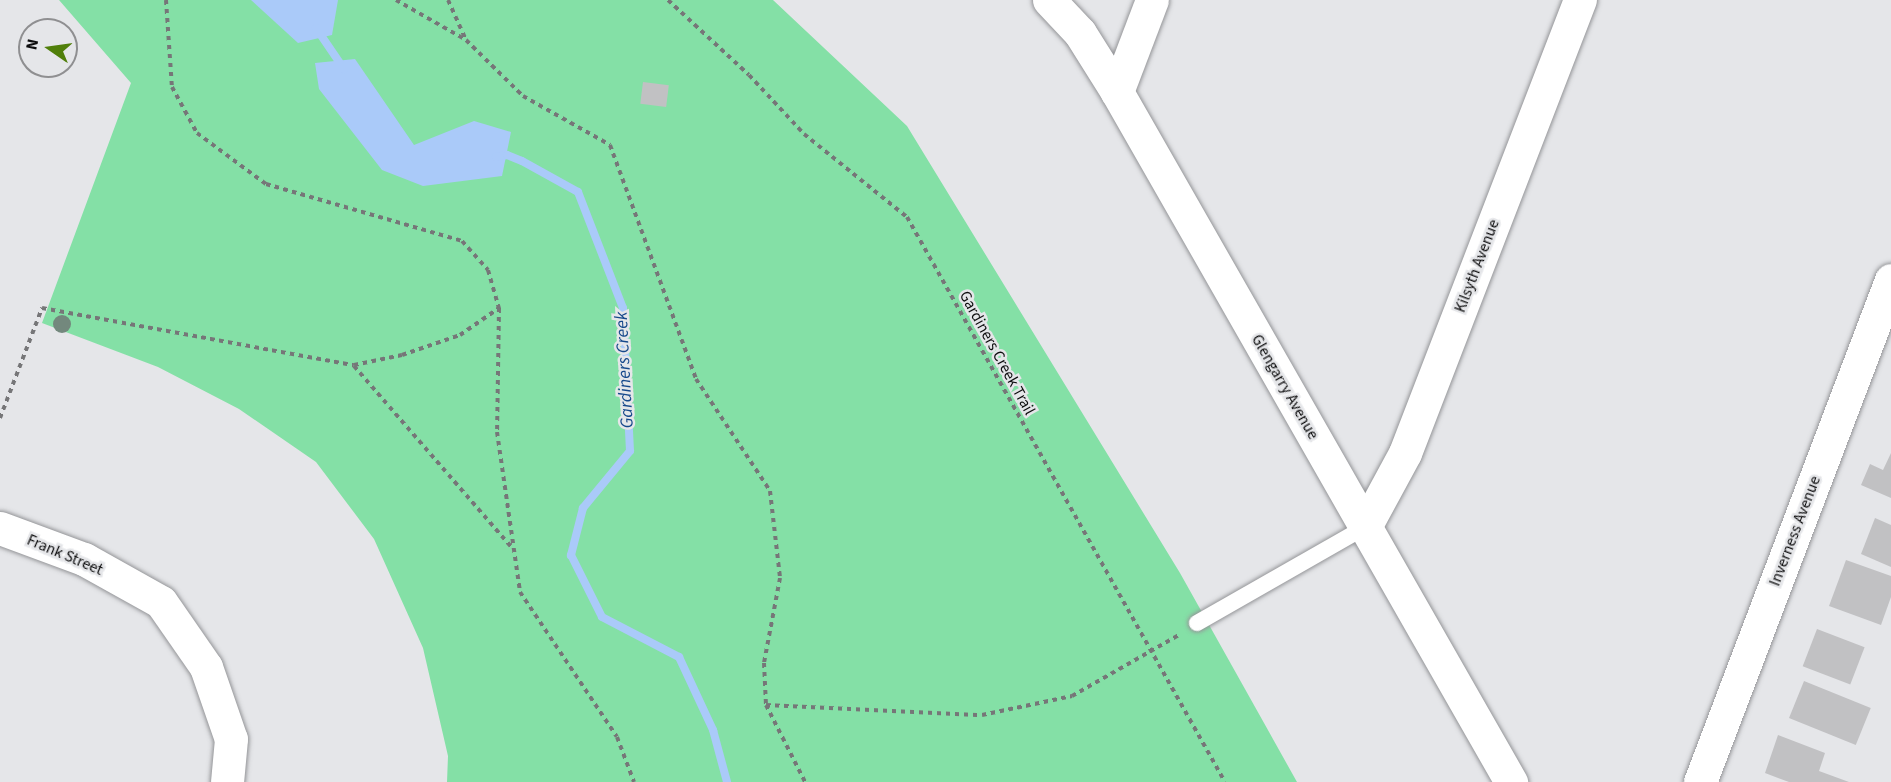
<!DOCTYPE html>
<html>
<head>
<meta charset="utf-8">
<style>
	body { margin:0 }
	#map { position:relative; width:1891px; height:782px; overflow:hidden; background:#e5e6e9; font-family:"Source Sans 3",sans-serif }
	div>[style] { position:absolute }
	.green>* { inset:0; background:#84e0a6 }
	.water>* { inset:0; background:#aacaf9 }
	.stream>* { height:8px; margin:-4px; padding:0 4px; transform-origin:4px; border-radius:4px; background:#aacaf9 }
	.building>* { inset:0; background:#c1c1c3; transform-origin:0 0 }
	.path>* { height:4px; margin-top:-2px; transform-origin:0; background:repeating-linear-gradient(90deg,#767678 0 4.5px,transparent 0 9px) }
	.roads { filter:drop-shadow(0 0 2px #949598) drop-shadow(0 0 2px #949598) }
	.lane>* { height:16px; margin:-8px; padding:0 8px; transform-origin:8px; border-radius:8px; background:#fff }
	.street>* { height:33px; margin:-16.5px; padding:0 16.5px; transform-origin:16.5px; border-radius:16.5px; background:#fff }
	.trees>* { width:18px; height:18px; margin:-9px; border-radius:50%; background:#73887d }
	span { translate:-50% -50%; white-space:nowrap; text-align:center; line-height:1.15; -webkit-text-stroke:5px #e5e6e9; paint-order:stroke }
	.street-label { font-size:16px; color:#0d0d0e }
	.water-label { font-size:18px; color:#16488b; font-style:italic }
	.north { position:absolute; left:18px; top:18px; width:60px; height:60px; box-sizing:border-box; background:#e5e6e9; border:2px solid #8f8f91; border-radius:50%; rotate:283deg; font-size:16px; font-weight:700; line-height:24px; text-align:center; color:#0d0d0e }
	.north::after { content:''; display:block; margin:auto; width:21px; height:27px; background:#507f0a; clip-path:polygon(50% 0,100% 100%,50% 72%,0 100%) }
</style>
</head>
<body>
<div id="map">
	<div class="green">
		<i style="clip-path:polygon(59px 0,773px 0,907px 126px,1180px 573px,1297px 782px,447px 782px,448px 756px,423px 648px,374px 539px,316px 462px,239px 409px,158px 367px,42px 323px,131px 83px)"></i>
	</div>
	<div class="water">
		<i style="clip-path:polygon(251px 0,338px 0,332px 35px,298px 43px)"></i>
		<i style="clip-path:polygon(355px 59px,414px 145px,474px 121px,511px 132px,502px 176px,423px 186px,382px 170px,319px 89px,315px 63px)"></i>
	</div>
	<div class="stream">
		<i style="left:316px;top:28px;width:50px;rotate:55.7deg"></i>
		<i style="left:496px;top:157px;width:11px;rotate:-10deg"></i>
		<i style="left:507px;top:155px;width:16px;rotate:22deg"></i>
		<i style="left:522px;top:161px;width:64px;rotate:29deg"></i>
		<i style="left:578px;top:192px;width:124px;rotate:68.8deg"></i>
		<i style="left:623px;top:308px;width:143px;rotate:87.2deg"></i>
		<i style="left:630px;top:451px;width:74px;rotate:129.5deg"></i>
		<i style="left:583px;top:508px;width:49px;rotate:104.3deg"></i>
		<i style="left:571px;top:555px;width:69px;rotate:63.4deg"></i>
		<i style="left:602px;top:617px;width:87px;rotate:27.5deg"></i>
		<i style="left:679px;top:657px;width:81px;rotate:65deg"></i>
		<i style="left:713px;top:730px;width:54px;rotate:74.9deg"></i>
	</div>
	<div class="building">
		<i style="left:643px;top:82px;width:26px;height:22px;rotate:7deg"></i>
		<i style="clip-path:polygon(1891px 453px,1891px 498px,1861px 485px,1870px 464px,1883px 470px)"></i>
		<i style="clip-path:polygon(1875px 518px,1891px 525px,1891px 567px,1861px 554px)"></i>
		<i style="clip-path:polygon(1846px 560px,1891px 576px,1891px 597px,1881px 625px,1829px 606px)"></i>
		<i style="left:1817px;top:629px;width:51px;height:40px;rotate:21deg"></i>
		<i style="left:1804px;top:681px;width:72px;height:40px;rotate:22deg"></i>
		<i style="clip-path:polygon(1778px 735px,1825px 753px,1819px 771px,1849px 782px,1789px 782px,1765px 773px)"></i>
	</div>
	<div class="path">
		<i style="left:166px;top:0;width:87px;rotate:86.1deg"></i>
		<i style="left:172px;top:87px;width:52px;rotate:61.5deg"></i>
		<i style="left:197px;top:133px;width:86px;rotate:36.5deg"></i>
		<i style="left:266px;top:184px;width:204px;rotate:16.2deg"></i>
		<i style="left:462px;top:241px;width:39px;rotate:48deg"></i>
		<i style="left:488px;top:270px;width:40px;rotate:74deg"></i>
		<i style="left:499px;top:308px;width:124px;rotate:90.9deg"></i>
		<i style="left:497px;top:432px;width:162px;rotate:81.8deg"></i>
		<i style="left:520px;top:592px;width:174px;rotate:56.2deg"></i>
		<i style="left:617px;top:737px;width:48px;rotate:69.3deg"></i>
		<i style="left:396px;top:0;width:81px;rotate:29.7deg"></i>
		<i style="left:448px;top:0;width:44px;rotate:65.8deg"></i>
		<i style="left:466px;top:40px;width:80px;rotate:44.5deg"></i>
		<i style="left:523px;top:96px;width:100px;rotate:29.4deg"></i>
		<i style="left:610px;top:145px;width:249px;rotate:69.8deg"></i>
		<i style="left:696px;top:379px;width:134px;rotate:56.5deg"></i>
		<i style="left:770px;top:491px;width:88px;rotate:83.4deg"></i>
		<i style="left:780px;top:578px;width:86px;rotate:100.7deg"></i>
		<i style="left:764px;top:663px;width:42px;rotate:87.3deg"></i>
		<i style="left:766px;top:705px;width:86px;rotate:63.1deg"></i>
		<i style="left:668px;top:0;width:110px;rotate:42.8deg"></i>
		<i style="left:749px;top:75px;width:81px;rotate:47deg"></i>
		<i style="left:804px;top:134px;width:132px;rotate:38.9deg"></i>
		<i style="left:907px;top:217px;width:648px;rotate:60.63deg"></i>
		<i style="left:354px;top:366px;width:241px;rotate:49deg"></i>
		<i style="left:0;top:418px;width:118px;rotate:-69.1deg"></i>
		<i style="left:42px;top:308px;width:317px;rotate:10.4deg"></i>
		<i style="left:354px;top:365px;width:49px;rotate:-11.8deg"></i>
		<i style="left:402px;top:355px;width:61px;rotate:-19deg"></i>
		<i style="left:460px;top:335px;width:47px;rotate:-34.7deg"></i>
		<i style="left:766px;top:705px;width:216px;rotate:2.7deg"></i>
		<i style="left:982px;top:715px;width:92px;rotate:-11.9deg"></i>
		<i style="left:1072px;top:696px;width:123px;rotate:-29.7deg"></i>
	</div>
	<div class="roads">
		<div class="lane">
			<i style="left:1197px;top:623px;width:193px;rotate:-29.7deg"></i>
		</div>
		<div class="street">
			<i style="left:1049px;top:0;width:45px;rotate:46.8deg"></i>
			<i style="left:1080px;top:33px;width:70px;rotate:57.9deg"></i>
			<i style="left:1117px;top:92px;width:795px;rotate:60.27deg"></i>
			<i style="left:1117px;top:92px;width:98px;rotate:-69.2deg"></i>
			<i style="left:1365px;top:527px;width:84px;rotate:-61.6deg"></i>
			<i style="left:1405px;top:453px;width:486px;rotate:-68.9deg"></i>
			<i style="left:0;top:528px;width:90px;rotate:20.3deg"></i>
			<i style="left:84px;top:559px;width:88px;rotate:29.2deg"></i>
			<i style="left:161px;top:602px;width:79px;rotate:55.3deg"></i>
			<i style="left:206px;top:667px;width:76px;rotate:70.9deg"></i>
			<i style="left:231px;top:739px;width:43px;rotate:95.3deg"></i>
			<i style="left:1700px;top:782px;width:537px;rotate:-69.17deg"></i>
		</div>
	</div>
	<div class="trees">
		<i style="left:62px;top:324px"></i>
	</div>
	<div class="street-label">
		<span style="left:1477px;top:266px;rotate:-69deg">Kilsyth Avenue</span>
		<span style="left:997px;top:353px;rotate:61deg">Gardiners Creek Trail</span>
		<span style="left:1285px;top:387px;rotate:60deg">Glengarry Avenue</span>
		<span style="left:1795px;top:531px;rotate:-69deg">Inverness Avenue</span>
		<span style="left:65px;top:555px;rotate:23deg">Frank Street</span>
	</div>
	<div class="water-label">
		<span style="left:625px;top:370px;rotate:-93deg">Gardiners Creek</span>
	</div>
	<div class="north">N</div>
</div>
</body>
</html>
